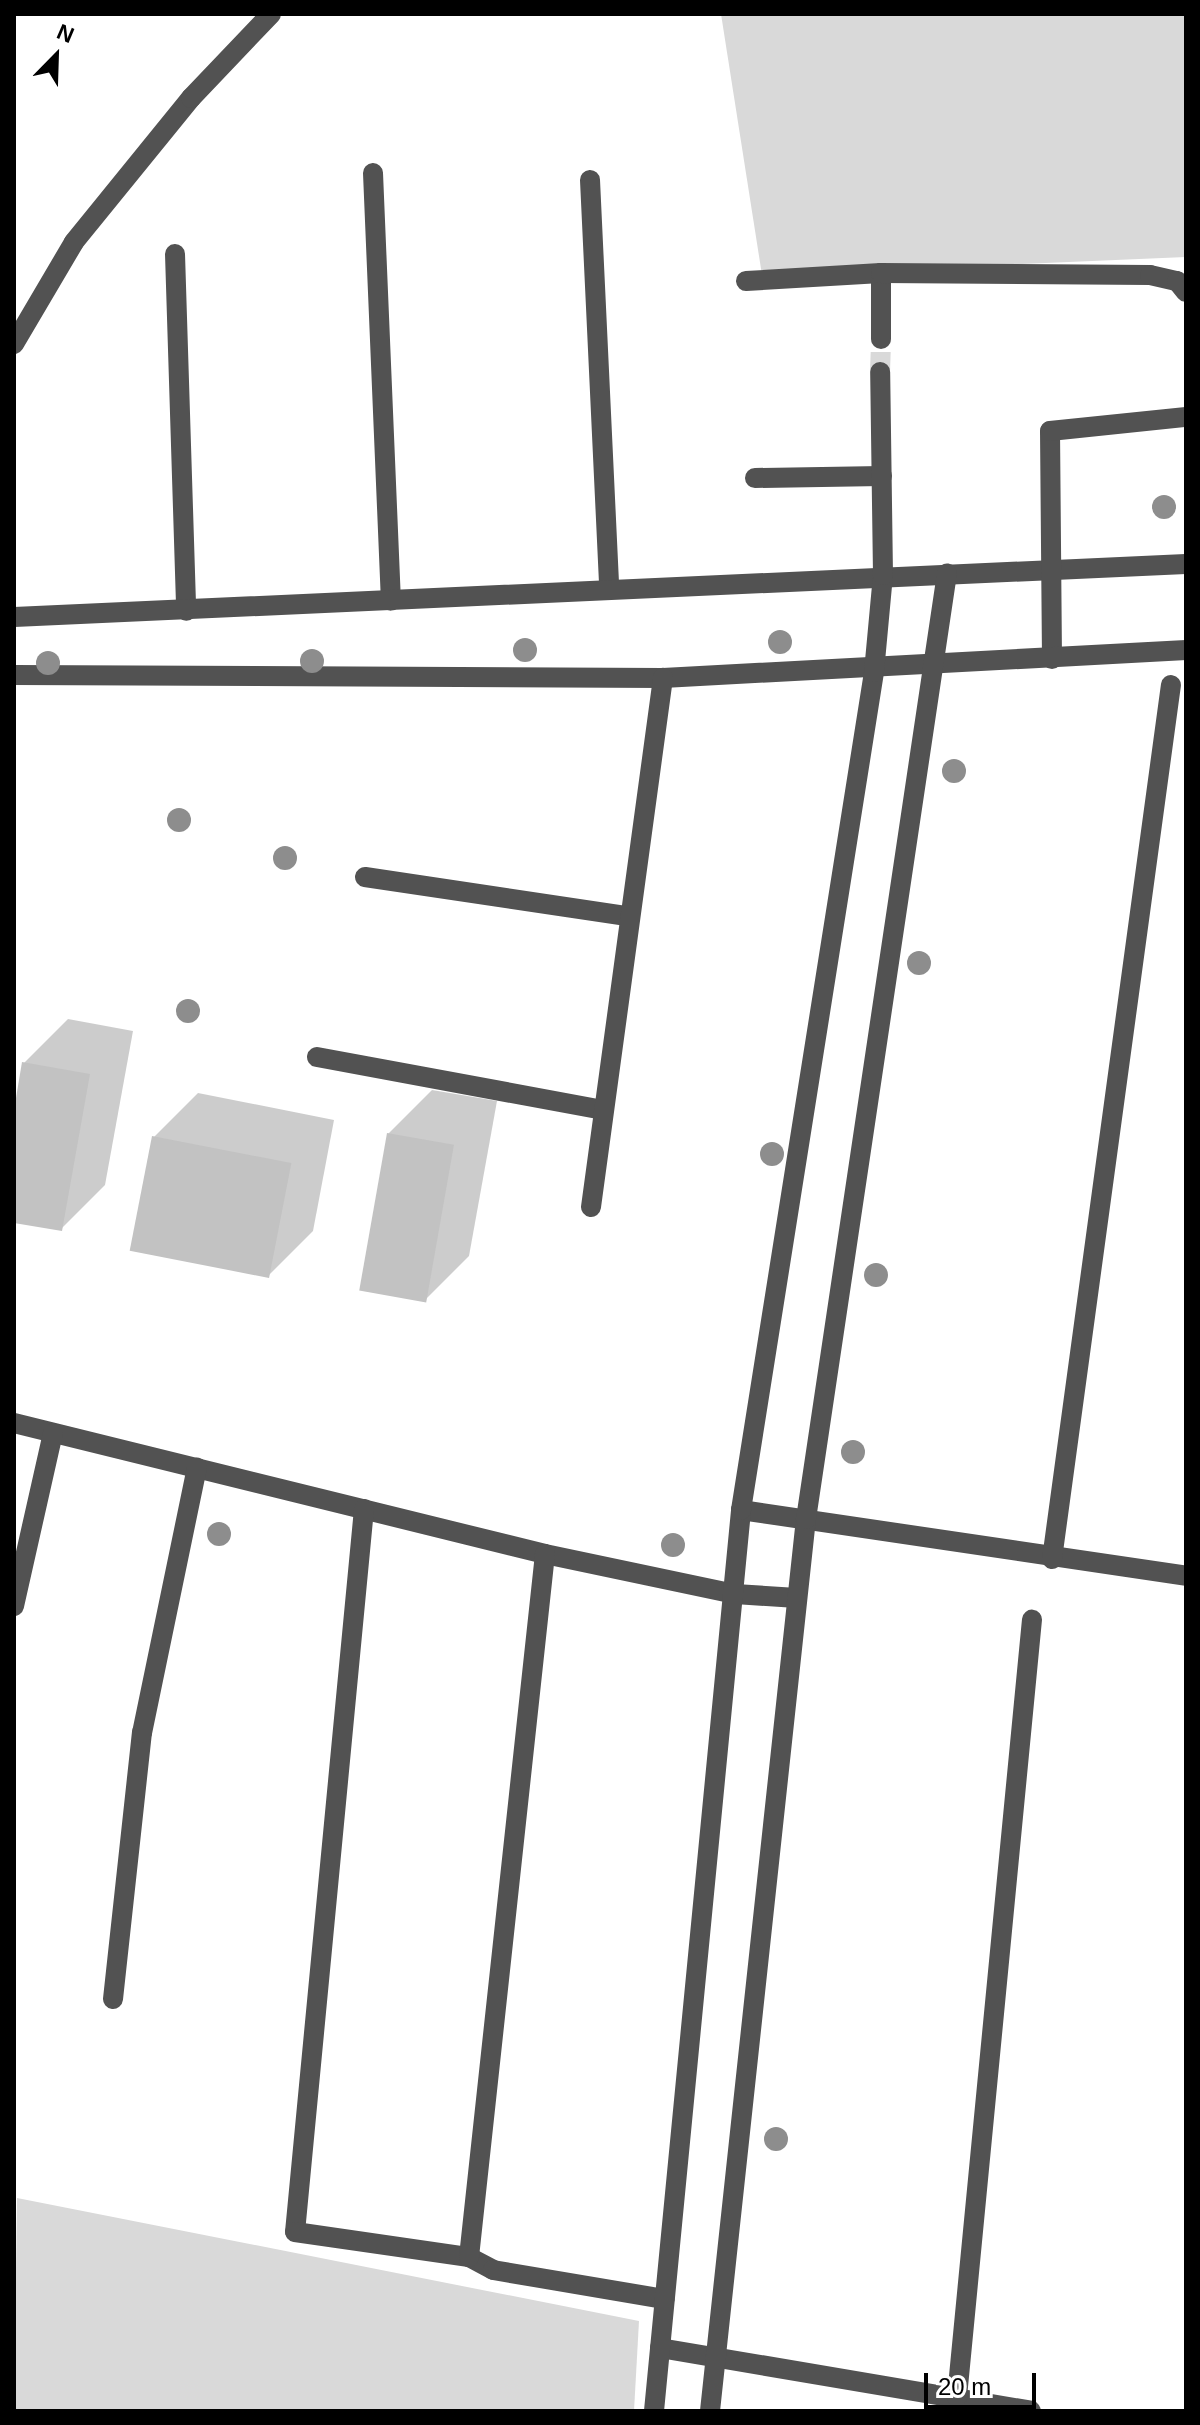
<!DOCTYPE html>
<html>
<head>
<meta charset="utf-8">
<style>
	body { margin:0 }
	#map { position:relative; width:1200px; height:2425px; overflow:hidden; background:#fff; font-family:Helvetica,sans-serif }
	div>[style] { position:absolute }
	.green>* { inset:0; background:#d9d9d9 }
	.shadow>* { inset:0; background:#0003 }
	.building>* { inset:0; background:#c2c2c2; transform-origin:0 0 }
	.minor-tunnel>* { height:20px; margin-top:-10px; transform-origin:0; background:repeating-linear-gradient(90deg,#d9d9d9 0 20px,transparent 0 30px) }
	.minor>* { height:20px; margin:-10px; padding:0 10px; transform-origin:10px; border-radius:10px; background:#525252 }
	.trees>* { width:24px; height:24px; margin:-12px; border-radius:50%; background:#8d8d8d }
	span { translate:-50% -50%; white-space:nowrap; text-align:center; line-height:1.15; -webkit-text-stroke:7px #fff; paint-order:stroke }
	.frame { position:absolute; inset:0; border:16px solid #000; pointer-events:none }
	.north { position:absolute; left:16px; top:16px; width:80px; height:80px; -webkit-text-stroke:6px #fff; paint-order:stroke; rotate:23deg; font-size:22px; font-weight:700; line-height:32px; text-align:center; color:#000 }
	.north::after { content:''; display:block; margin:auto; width:28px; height:36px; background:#000; clip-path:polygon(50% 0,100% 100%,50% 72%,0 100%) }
	.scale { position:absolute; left:924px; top:2373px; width:112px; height:36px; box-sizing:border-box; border:4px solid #000; border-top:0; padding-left:10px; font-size:24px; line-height:28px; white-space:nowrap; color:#000; -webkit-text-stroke:6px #fff; paint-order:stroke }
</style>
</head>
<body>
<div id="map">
	<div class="green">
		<i style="clip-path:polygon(721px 14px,1186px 14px,1186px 257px,762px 275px)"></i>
		<i style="clip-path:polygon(17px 2198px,639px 2321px,634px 2411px,14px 2411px)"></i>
	</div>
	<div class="shadow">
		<i style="clip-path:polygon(68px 1019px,133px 1031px,105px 1185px,61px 1229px,14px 1221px,14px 1121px,24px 1063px)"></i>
		<i style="clip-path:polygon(432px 1090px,497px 1101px,469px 1256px,425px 1300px,388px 1134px)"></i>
		<i style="clip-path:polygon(198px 1093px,334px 1120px,313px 1231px,269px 1275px,154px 1137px)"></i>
	</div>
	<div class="building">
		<i style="clip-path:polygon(22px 1062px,90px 1074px,62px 1231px,14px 1223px,14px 1110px)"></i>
		<i style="left:387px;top:1133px;width:68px;height:160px;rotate:10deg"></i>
		<i style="left:152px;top:1136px;width:142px;height:117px;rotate:11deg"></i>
	</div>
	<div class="minor-tunnel">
		<i style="left:880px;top:372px;width:33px;rotate:-88deg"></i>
	</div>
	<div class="minor">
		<i style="left:373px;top:173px;width:428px;rotate:87.6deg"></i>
		<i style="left:590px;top:180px;width:410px;rotate:87.3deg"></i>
		<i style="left:175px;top:254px;width:357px;rotate:88.2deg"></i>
		<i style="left:746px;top:281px;width:135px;rotate:-3.4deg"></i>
		<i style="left:881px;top:339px;width:66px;rotate:-90deg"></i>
		<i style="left:881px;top:273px;width:269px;rotate:0.4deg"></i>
		<i style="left:1150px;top:275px;width:28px;rotate:13deg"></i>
		<i style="left:1177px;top:281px;width:14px;rotate:51deg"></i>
		<i style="left:14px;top:344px;width:118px;rotate:-59.5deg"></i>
		<i style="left:74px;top:242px;width:186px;rotate:-50.9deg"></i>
		<i style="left:191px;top:98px;width:116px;rotate:-46.4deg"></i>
		<i style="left:755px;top:478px;width:127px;rotate:-0.9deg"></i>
		<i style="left:14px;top:617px;width:1173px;rotate:-2.59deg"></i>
		<i style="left:1052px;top:659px;width:228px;rotate:-90.5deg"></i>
		<i style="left:1050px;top:431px;width:137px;rotate:-5.9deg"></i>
		<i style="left:14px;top:675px;width:649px;rotate:0.26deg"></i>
		<i style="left:663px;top:678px;width:524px;rotate:-3.06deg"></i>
		<i style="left:365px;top:877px;width:265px;rotate:8.5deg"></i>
		<i style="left:317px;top:1057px;width:291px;rotate:10.5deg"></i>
		<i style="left:591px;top:1207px;width:534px;rotate:-82.25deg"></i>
		<i style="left:14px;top:1423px;width:547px;rotate:13.86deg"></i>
		<i style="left:545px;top:1554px;width:194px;rotate:11.9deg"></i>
		<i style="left:735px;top:1594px;width:62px;rotate:3.7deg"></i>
		<i style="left:364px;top:1509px;width:726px;rotate:95.45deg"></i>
		<i style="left:295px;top:2232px;width:176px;rotate:8.2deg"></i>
		<i style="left:469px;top:2257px;width:27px;rotate:28deg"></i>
		<i style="left:493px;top:2270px;width:174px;rotate:9.6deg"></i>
		<i style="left:741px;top:1510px;width:450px;rotate:8.4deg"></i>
		<i style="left:1052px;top:1559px;width:882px;rotate:-82.25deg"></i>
		<i style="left:14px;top:1606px;width:177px;rotate:-77.3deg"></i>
		<i style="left:113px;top:1999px;width:268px;rotate:-83.8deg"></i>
		<i style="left:142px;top:1733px;width:271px;rotate:-78.3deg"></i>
		<i style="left:469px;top:2257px;width:707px;rotate:-83.83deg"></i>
		<i style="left:660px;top:2348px;width:376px;rotate:9.6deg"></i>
		<i style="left:957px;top:2397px;width:781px;rotate:-84.49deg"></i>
		<i style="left:654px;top:2411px;width:905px;rotate:-84.48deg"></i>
		<i style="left:741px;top:1510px;width:848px;rotate:-80.98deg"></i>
		<i style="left:874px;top:672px;width:97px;rotate:-84.7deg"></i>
		<i style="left:883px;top:575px;width:203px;rotate:-90.8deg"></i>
		<i style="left:710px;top:2411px;width:897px;rotate:-83.86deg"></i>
		<i style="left:806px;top:1519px;width:956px;rotate:-81.52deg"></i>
	</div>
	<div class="trees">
		<i style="left:1164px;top:507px"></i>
		<i style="left:780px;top:642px"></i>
		<i style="left:525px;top:650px"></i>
		<i style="left:312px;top:661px"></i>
		<i style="left:48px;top:663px"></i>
		<i style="left:954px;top:771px"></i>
		<i style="left:179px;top:820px"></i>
		<i style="left:285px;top:858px"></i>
		<i style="left:919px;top:963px"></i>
		<i style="left:188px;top:1011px"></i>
		<i style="left:772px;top:1154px"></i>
		<i style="left:876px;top:1275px"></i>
		<i style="left:853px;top:1452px"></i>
		<i style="left:219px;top:1534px"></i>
		<i style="left:673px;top:1545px"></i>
		<i style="left:776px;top:2139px"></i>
	</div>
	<div class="frame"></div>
	<div class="north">N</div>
	<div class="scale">20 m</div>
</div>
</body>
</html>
